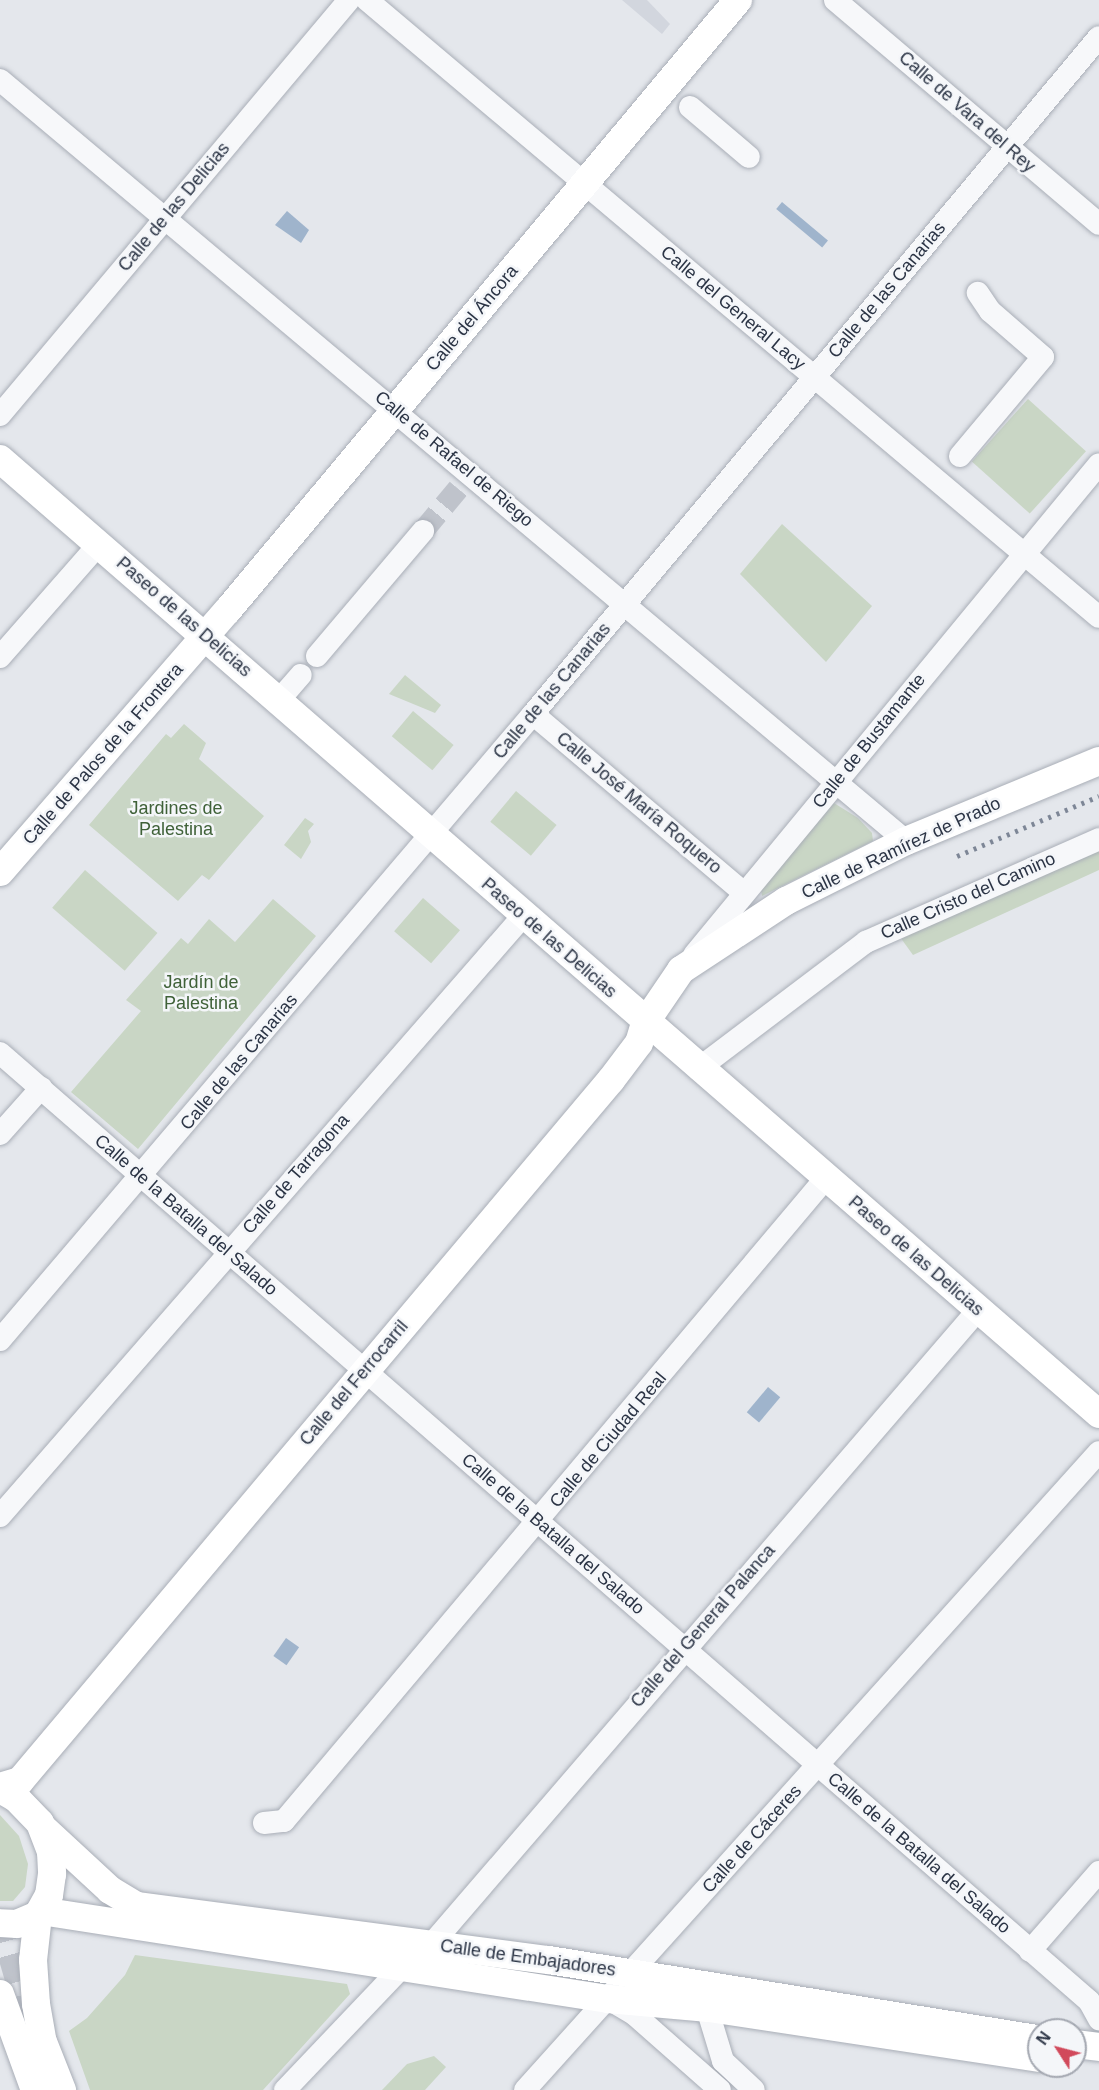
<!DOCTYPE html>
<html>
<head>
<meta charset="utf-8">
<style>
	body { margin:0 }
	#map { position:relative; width:1099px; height:2090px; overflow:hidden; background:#e4e7ec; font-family:Arial,sans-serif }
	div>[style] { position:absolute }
	.built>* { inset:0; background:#d2d6de }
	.green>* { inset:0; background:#c9d6c5; transform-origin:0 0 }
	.water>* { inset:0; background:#9fb4cc; transform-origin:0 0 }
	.minor-tunnel>* { height:22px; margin-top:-11px; transform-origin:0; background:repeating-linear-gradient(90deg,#bfc3cb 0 22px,transparent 0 33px) }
	.major-tunnel>* { height:28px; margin-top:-14px; transform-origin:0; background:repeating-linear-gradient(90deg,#bfc3cb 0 28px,transparent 0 42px) }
	.roads { filter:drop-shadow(0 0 2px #a9aeb7) drop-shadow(0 0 2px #a9aeb7) }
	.minor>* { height:22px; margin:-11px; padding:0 11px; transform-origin:11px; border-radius:11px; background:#f7f8fa }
	.major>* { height:28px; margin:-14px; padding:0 14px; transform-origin:14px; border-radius:14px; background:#fff }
	.rail>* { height:4.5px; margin-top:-2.25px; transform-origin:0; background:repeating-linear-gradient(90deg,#7d8696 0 3px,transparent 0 9px) }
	span { translate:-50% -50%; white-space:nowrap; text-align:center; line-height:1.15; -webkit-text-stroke:5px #f4f6f9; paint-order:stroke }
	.street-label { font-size:18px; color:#2b3445 }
	.park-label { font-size:18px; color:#3f6138 }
	.north { position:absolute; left:1027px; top:2018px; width:60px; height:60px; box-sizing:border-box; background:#f4f6f9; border:2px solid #a4a8b1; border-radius:50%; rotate:306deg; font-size:16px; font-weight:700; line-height:24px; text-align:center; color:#2b3445 }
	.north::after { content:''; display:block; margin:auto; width:21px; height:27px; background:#d1495b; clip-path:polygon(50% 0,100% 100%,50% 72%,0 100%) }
</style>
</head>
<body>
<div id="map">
	<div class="built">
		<i style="clip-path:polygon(622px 0,647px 0,670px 24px,662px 34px)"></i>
	</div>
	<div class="green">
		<i style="left:1028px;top:399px;width:78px;height:84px;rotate:42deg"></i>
		<i style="clip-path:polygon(782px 524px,872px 606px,826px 662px,740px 574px)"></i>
		<i style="clip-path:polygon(405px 675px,441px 705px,435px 713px,389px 694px)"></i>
		<i style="left:413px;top:711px;width:53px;height:33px;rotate:40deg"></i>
		<i style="clip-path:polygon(184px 724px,206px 743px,199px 759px,264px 816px,209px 880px,202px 875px,178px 901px,89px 825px,166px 734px,171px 738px)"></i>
		<i style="left:516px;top:791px;width:53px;height:40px;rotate:40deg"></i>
		<i style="clip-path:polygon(834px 803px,858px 818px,872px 833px,873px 841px,762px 896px,761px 889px)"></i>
		<i style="clip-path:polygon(305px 818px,314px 824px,308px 831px,311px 842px,301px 859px,284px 845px)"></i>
		<i style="clip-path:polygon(1099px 851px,1099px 870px,913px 955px,900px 937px)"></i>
		<i style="left:85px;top:870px;width:96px;height:50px;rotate:41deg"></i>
		<i style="left:423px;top:898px;width:49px;height:44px;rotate:41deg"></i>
		<i style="clip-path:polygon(273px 899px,316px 936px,138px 1149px,71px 1092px,141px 1011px,126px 1000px,181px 938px,188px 944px,209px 919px,235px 942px)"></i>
		<i style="clip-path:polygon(0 1815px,19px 1836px,28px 1864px,25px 1887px,13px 1901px,0 1901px)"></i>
		<i style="clip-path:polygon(135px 1955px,347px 1984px,350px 1994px,263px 2090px,90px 2090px,69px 2031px,87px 2018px,125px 1975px)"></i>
		<i style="clip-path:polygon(434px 2056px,446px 2067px,425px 2090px,382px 2090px,407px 2064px)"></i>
	</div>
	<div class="water">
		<i style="left:782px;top:202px;width:60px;height:9px;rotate:40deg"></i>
		<i style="clip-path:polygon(287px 211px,309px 230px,301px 243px,275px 225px)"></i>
		<i style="left:768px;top:1387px;width:16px;height:33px;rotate:40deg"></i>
		<i style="left:286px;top:1638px;width:16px;height:22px;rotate:35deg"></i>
	</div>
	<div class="minor-tunnel">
		<i style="left:423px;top:531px;width:55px;rotate:-50.2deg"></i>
	</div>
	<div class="major-tunnel">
		<i style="left:0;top:1914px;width:118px;rotate:73.7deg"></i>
	</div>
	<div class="roads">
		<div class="minor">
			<i style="left:367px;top:0;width:957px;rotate:40.13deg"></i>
			<i style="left:835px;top:0;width:346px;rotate:40.3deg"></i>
			<i style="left:0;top:80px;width:1183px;rotate:40.03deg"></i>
			<i style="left:690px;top:107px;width:77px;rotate:40.3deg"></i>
			<i style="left:0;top:415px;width:542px;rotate:-49.94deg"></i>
			<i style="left:960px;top:456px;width:129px;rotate:-50deg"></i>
			<i style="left:1043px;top:357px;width:70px;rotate:-139deg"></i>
			<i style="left:990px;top:311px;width:22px;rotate:-124deg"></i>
			<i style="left:317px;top:656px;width:164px;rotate:-49.7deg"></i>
			<i style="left:0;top:657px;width:150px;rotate:-48.8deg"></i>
			<i style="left:279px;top:700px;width:33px;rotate:-49deg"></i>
			<i style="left:533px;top:714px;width:277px;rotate:40.3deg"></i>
			<i style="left:694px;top:955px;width:636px;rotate:-50.48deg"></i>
			<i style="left:0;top:1053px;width:1444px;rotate:41.04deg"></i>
			<i style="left:1089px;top:2001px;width:21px;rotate:61deg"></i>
			<i style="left:698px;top:1069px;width:211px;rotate:-37.1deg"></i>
			<i style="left:866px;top:942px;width:255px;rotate:-23.8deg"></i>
			<i style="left:0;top:1134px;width:62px;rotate:-48.3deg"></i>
			<i style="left:0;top:1340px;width:822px;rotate:-49.59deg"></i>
			<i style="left:533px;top:714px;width:882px;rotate:-50.1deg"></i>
			<i style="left:0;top:1516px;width:796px;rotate:-48.92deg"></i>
			<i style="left:264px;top:1823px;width:20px;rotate:-6deg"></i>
			<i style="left:284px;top:1821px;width:840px;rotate:-49.88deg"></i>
			<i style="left:431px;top:1945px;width:838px;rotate:-49.26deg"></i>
			<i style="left:1030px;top:1951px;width:105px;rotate:-48.9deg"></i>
			<i style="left:703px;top:1995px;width:69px;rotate:73.1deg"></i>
			<i style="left:723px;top:2061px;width:42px;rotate:43.1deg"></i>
			<i style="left:612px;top:2001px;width:27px;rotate:31deg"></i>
			<i style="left:635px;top:2015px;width:113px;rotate:41.4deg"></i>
			<i style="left:285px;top:2090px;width:170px;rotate:-46.4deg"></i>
			<i style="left:525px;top:2090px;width:858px;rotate:-48.02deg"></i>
		</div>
		<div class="major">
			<i style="left:0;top:459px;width:1456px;rotate:40.99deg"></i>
			<i style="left:0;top:872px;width:347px;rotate:-49deg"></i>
			<i style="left:228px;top:610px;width:795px;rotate:-50.1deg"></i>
			<i style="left:0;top:1787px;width:21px;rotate:-17deg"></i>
			<i style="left:20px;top:1781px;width:917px;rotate:-49.87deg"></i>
			<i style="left:611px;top:1080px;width:46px;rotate:-52.9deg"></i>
			<i style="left:639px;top:1043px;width:21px;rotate:-73deg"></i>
			<i style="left:645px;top:1023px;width:64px;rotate:-55.8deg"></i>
			<i style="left:681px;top:970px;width:126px;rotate:-33.3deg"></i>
			<i style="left:786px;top:901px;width:134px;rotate:-26.6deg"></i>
			<i style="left:906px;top:841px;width:209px;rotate:-22.5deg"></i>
			<i style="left:0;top:1789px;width:20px;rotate:30deg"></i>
			<i style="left:17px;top:1799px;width:33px;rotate:46deg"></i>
			<i style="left:40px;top:1823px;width:31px;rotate:69deg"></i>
			<i style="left:51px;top:1852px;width:22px;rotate:87deg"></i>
			<i style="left:52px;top:1874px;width:21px;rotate:98deg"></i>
			<i style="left:49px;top:1895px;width:23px;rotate:119deg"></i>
			<i style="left:38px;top:1915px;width:23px;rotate:157deg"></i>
			<i style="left:17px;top:1924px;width:17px;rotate:-177deg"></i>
			<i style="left:43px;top:1828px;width:91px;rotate:42.8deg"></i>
			<i style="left:110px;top:1890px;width:31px;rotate:31deg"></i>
			<i style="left:137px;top:1906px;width:416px;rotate:7.5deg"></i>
			<i style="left:549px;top:1960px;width:496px;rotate:9.2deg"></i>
			<i style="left:41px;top:1911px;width:574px;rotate:8.82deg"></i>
			<i style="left:608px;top:1999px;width:101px;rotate:5.1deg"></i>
			<i style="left:709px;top:2008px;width:334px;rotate:8.6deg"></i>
			<i style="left:38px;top:1915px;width:45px;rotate:96.3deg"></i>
			<i style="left:33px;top:1960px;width:44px;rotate:86.1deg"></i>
			<i style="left:36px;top:2004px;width:39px;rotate:80deg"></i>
			<i style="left:43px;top:2042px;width:52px;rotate:68.4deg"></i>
			<i style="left:0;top:1994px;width:102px;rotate:70deg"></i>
			<i style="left:1075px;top:2044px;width:24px;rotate:7deg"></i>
		</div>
	</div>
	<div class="rail">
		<i style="left:957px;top:856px;width:154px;rotate:-22.9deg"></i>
	</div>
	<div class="street-label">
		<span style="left:967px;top:112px;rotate:41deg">Calle de Vara del Rey</span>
		<span style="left:174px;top:207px;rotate:-50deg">Calle de las Delicias</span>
		<span style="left:887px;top:290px;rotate:-50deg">Calle de las Canarias</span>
		<span style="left:733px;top:308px;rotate:40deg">Calle del General Lacy</span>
		<span style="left:472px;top:318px;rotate:-50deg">Calle del Áncora</span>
		<span style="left:454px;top:459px;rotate:40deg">Calle de Rafael de Riego</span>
		<span style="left:184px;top:617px;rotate:41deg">Paseo de las Delicias</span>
		<span style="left:552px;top:691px;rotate:-50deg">Calle de las Canarias</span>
		<span style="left:869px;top:741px;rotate:-51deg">Calle de Bustamante</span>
		<span style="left:103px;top:754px;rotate:-49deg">Calle de Palos de la Frontera</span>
		<span style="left:639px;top:803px;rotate:40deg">Calle José María Roquero</span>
		<span style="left:901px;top:848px;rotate:-25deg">Calle de Ramírez de Prado</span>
		<span style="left:968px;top:896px;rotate:-24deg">Calle Cristo del Camino</span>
		<span style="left:549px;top:938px;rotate:41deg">Paseo de las Delicias</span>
		<span style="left:239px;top:1062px;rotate:-50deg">Calle de las Canarias</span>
		<span style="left:296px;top:1174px;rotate:-49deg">Calle de Tarragona</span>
		<span style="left:186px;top:1215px;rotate:41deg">Calle de la Batalla del Salado</span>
		<span style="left:916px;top:1256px;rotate:41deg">Paseo de las Delicias</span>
		<span style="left:354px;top:1383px;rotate:-50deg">Calle del Ferrocarril</span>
		<span style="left:608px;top:1440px;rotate:-50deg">Calle de Ciudad Real</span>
		<span style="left:553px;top:1534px;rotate:41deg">Calle de la Batalla del Salado</span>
		<span style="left:703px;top:1626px;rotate:-49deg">Calle del General Palanca</span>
		<span style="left:752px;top:1839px;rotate:-48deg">Calle de Cáceres</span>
		<span style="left:919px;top:1853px;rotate:41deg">Calle de la Batalla del Salado</span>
		<span style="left:528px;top:1958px;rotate:8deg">Calle de Embajadores</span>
	</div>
	<div class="park-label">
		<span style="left:176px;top:819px">Jardines de<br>Palestina</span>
		<span style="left:201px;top:993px">Jardín de<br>Palestina</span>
	</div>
	<div class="north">N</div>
</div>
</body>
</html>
